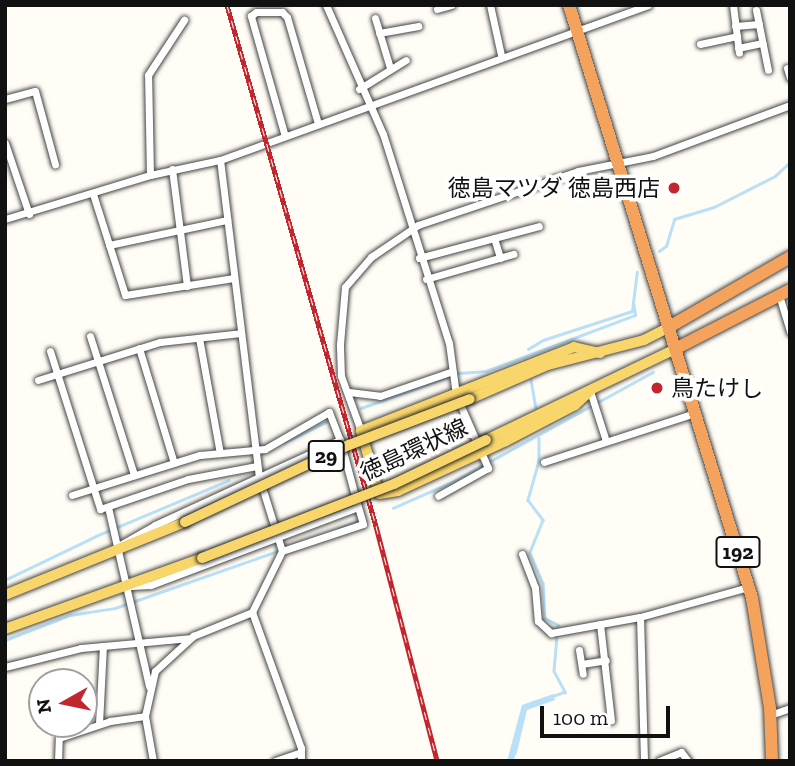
<!DOCTYPE html>
<html>
<head>
<meta charset="utf-8">
<style>
	body { margin:0 }
	#map { position:relative; width:795px; height:766px; overflow:hidden; background:#fffdf5; font-family:"Zilla Slab","Noto Sans JP",serif }
	div>[style] { position:absolute }
	.water>* { inset:0; background:#b9e0f7 }
	.stream>* { height:2.5px; margin:-1.25px; padding:0 1.25px; transform-origin:1.25px; border-radius:1.25px; background:#b9e0f7 }
	.roads { filter:drop-shadow(0 0 2px #444) drop-shadow(0 0 2px #444) }
	.street>* { height:7px; margin:-3.5px; padding:0 3.5px; transform-origin:3.5px; border-radius:3.5px; background:#fff }
	.primary>* { height:10px; margin:-5px; padding:0 5px; transform-origin:5px; border-radius:5px; background:#f9d66b }
	.highway>* { height:12px; margin:-6px; padding:0 6px; transform-origin:6px; border-radius:6px; background:#f5a25d }
	.rail>* { height:5px; margin-top:-2.5px; transform-origin:0; background:repeating-linear-gradient(90deg,#fff 0 8px,#c4262e 0 16px); box-sizing:border-box; border-block:2px solid #c4262e }
	.bridges { filter:drop-shadow(0 0 2px #222) drop-shadow(0 0 2px #222) }
	.primary-bridge>* { height:10px; margin:-5px; padding:0 5px; transform-origin:5px; border-radius:5px; background:#f9d66b }
	.dots>* { width:19px; height:19px; translate:-50% -50%; box-sizing:border-box; border:4px solid #fff; border-radius:50% }
	span { translate:-50% -50%; white-space:nowrap; text-align:center; line-height:1.15; -webkit-text-stroke:7px #fff; paint-order:stroke }
	.shield-label span { padding:2px 5px; background:#fff; border:2px solid; border-radius:5px; -webkit-text-stroke-width:0 }
	.shield-label { font-size:21px; color:#111; font-weight:700 }
	.poi-label { font-size:23px; color:#111 }
	.right { translate:-100% -50%; text-align:right }
	.left { translate:0 -50%; text-align:left }
	.street-label { font-size:23px; color:#111 }
	.frame { position:absolute; inset:0; border:7px solid #111; pointer-events:none }
	.north { position:absolute; left:28px; top:668px; width:70px; height:70px; box-sizing:border-box; background:#fff; border:2px solid #a0a0a0; border-radius:50%; rotate:261deg; font-size:19px; font-weight:700; line-height:28px; text-align:center; color:#111 }
	.north::after { content:''; display:block; margin:auto; width:24px; height:32px; background:#c4262e; clip-path:polygon(50% 0,100% 100%,50% 72%,0 100%) }
	.scale { position:absolute; left:540px; top:706px; width:130px; height:32px; box-sizing:border-box; border:4px solid #111; border-top:0; padding-left:9px; font-size:21px; line-height:24px; white-space:nowrap; color:#111; -webkit-text-stroke:5px #fff; paint-order:stroke }
</style>
</head>
<body>
<div id="map">
	<div class="water">
		<i style="clip-path:polygon(553px 694px,555px 700px,527px 710px,517px 752px,513px 761px,507px 761px,522px 705px)"></i>
	</div>
	<div class="stream">
		<i style="left:659px;top:251px;width:9px;rotate:-36deg"></i>
		<i style="left:666px;top:246px;width:28px;rotate:-73deg"></i>
		<i style="left:674px;top:219px;width:42px;rotate:-16.7deg"></i>
		<i style="left:714px;top:207px;width:68px;rotate:-26.9deg"></i>
		<i style="left:775px;top:176px;width:21px;rotate:-43deg"></i>
		<i style="left:528px;top:349px;width:17px;rotate:-31deg"></i>
		<i style="left:543px;top:340px;width:94px;rotate:-18deg"></i>
		<i style="left:632px;top:311px;width:39px;rotate:-83deg"></i>
		<i style="left:531px;top:380px;width:28px;rotate:80deg"></i>
		<i style="left:361px;top:408px;width:104px;rotate:-19.7deg"></i>
		<i style="left:459px;top:373px;width:27px;rotate:-4deg"></i>
		<i style="left:486px;top:371px;width:159px;rotate:-20.6deg"></i>
		<i style="left:635px;top:315px;width:13px;rotate:-99deg"></i>
		<i style="left:539px;top:438px;width:23px;rotate:90deg"></i>
		<i style="left:539px;top:461px;width:41px;rotate:105.8deg"></i>
		<i style="left:528px;top:500px;width:25px;rotate:53deg"></i>
		<i style="left:543px;top:520px;width:35px;rotate:112deg"></i>
		<i style="left:530px;top:553px;width:33px;rotate:67deg"></i>
		<i style="left:543px;top:583px;width:35px;rotate:87deg"></i>
		<i style="left:545px;top:618px;width:15px;rotate:28deg"></i>
		<i style="left:558px;top:625px;width:46px;rotate:95deg"></i>
		<i style="left:554px;top:671px;width:24px;rotate:62deg"></i>
		<i style="left:565px;top:692px;width:15px;rotate:160deg"></i>
		<i style="left:283px;top:443px;width:48px;rotate:-26deg"></i>
		<i style="left:393px;top:508px;width:64px;rotate:-23.8deg"></i>
		<i style="left:452px;top:482px;width:229px;rotate:-28.7deg"></i>
		<i style="left:338px;top:529px;width:22px;rotate:-22deg"></i>
		<i style="left:5px;top:580px;width:101px;rotate:-25.8deg"></i>
		<i style="left:96px;top:536px;width:144px;rotate:-22.8deg"></i>
		<i style="left:5px;top:640px;width:70px;rotate:-21deg"></i>
		<i style="left:70px;top:615px;width:46px;rotate:-8.8deg"></i>
		<i style="left:115px;top:608px;width:170px;rotate:-19.3deg"></i>
	</div>
	<div class="roads">
		<div class="street">
			<i style="left:326px;top:5px;width:141px;rotate:66.2deg"></i>
			<i style="left:383px;top:134px;width:219px;rotate:72.5deg"></i>
			<i style="left:449px;top:343px;width:52px;rotate:82.3deg"></i>
			<i style="left:456px;top:395px;width:80px;rotate:66.3deg"></i>
			<i style="left:488px;top:468px;width:57px;rotate:150.8deg"></i>
			<i style="left:490px;top:5px;width:51px;rotate:77.6deg"></i>
			<i style="left:733px;top:5px;width:48px;rotate:82.9deg"></i>
			<i style="left:437px;top:9px;width:15px;rotate:-16deg"></i>
			<i style="left:756px;top:10px;width:61px;rotate:78.7deg"></i>
			<i style="left:375px;top:18px;width:52px;rotate:73.3deg"></i>
			<i style="left:735px;top:26px;width:24px;rotate:-5deg"></i>
			<i style="left:379px;top:33px;width:40px;rotate:-10deg"></i>
			<i style="left:700px;top:44px;width:38px;rotate:-12deg"></i>
			<i style="left:738px;top:48px;width:25px;rotate:-12deg"></i>
			<i style="left:787px;top:68px;width:10px;rotate:73deg"></i>
			<i style="left:359px;top:89px;width:55px;rotate:-31.7deg"></i>
			<i style="left:5px;top:99px;width:31px;rotate:-15deg"></i>
			<i style="left:35px;top:91px;width:76px;rotate:74.7deg"></i>
			<i style="left:284px;top:133px;width:122px;rotate:-105.8deg"></i>
			<i style="left:251px;top:16px;width:6px;rotate:-39deg"></i>
			<i style="left:256px;top:12px;width:26px"></i>
			<i style="left:282px;top:12px;width:7px;rotate:45deg"></i>
			<i style="left:287px;top:17px;width:111px;rotate:73.8deg"></i>
			<i style="left:5px;top:143px;width:75px;rotate:71.3deg"></i>
			<i style="left:172px;top:169px;width:118px;rotate:82.7deg"></i>
			<i style="left:150px;top:175px;width:100px;rotate:-91.1deg"></i>
			<i style="left:148px;top:75px;width:66px;rotate:-56.8deg"></i>
			<i style="left:93px;top:194px;width:106px;rotate:72.4deg"></i>
			<i style="left:125px;top:295px;width:110px;rotate:-8.9deg"></i>
			<i style="left:5px;top:219px;width:152px;rotate:-16.9deg"></i>
			<i style="left:150px;top:175px;width:72px;rotate:-12.1deg"></i>
			<i style="left:220px;top:160px;width:455px;rotate:-19.9deg"></i>
			<i style="left:494px;top:238px;width:21px;rotate:73deg"></i>
			<i style="left:109px;top:245px;width:121px;rotate:-12deg"></i>
			<i style="left:419px;top:258px;width:124px;rotate:-14.9deg"></i>
			<i style="left:426px;top:279px;width:91px;rotate:-16deg"></i>
			<i style="left:779px;top:295px;width:39px;rotate:73deg"></i>
			<i style="left:90px;top:336px;width:146px;rotate:72.4deg"></i>
			<i style="left:199px;top:338px;width:117px;rotate:79.7deg"></i>
			<i style="left:139px;top:348px;width:120px;rotate:73.1deg"></i>
			<i style="left:50px;top:351px;width:166px;rotate:72.4deg"></i>
			<i style="left:100px;top:509px;width:93px;rotate:-18.8deg"></i>
			<i style="left:188px;top:479px;width:70px;rotate:-10.7deg"></i>
			<i style="left:38px;top:380px;width:128px;rotate:-17.3deg"></i>
			<i style="left:160px;top:342px;width:81px;rotate:-6.3deg"></i>
			<i style="left:590px;top:391px;width:52px;rotate:72.3deg"></i>
			<i style="left:349px;top:392px;width:31px;rotate:7deg"></i>
			<i style="left:380px;top:396px;width:74px;rotate:-18.9deg"></i>
			<i style="left:361px;top:431px;width:59px;rotate:-110deg"></i>
			<i style="left:341px;top:376px;width:32px;rotate:-92deg"></i>
			<i style="left:340px;top:344px;width:57px;rotate:-85deg"></i>
			<i style="left:345px;top:287px;width:40px;rotate:-49deg"></i>
			<i style="left:371px;top:257px;width:57px;rotate:-34.2deg"></i>
			<i style="left:418px;top:225px;width:169px;rotate:-18.6deg"></i>
			<i style="left:578px;top:171px;width:76px;rotate:-11.3deg"></i>
			<i style="left:653px;top:156px;width:146px;rotate:-20.4deg"></i>
			<i style="left:544px;top:462px;width:159px;rotate:-18deg"></i>
			<i style="left:72px;top:495px;width:134px;rotate:-17.4deg"></i>
			<i style="left:200px;top:455px;width:65px;rotate:-5.3deg"></i>
			<i style="left:265px;top:449px;width:74px;rotate:-30deg"></i>
			<i style="left:329px;top:412px;width:30px;rotate:69deg"></i>
			<i style="left:108px;top:507px;width:184px;rotate:77.1deg"></i>
			<i style="left:120px;top:545px;width:40px;rotate:-29.7deg"></i>
			<i style="left:155px;top:525px;width:204px;rotate:-24.7deg"></i>
			<i style="left:340px;top:440px;width:69px;rotate:75deg"></i>
			<i style="left:358px;top:507px;width:222px;rotate:159.4deg"></i>
			<i style="left:150px;top:585px;width:19px;rotate:177deg"></i>
			<i style="left:282px;top:551px;width:85px;rotate:-18.4deg"></i>
			<i style="left:363px;top:524px;width:18px;rotate:-106deg"></i>
			<i style="left:522px;top:554px;width:36px;rotate:69deg"></i>
			<i style="left:535px;top:588px;width:33px;rotate:85deg"></i>
			<i style="left:538px;top:621px;width:18px;rotate:43deg"></i>
			<i style="left:551px;top:633px;width:90px;rotate:-10.2deg"></i>
			<i style="left:640px;top:617px;width:113px;rotate:-15.4deg"></i>
			<i style="left:252px;top:612px;width:145px;rotate:70.2deg"></i>
			<i style="left:301px;top:748px;width:13px;rotate:90deg"></i>
			<i style="left:640px;top:617px;width:144px;rotate:88.4deg"></i>
			<i style="left:600px;top:624px;width:97px;rotate:83.5deg"></i>
			<i style="left:579px;top:650px;width:24px;rotate:81deg"></i>
			<i style="left:582px;top:664px;width:24px;rotate:-9deg"></i>
			<i style="left:5px;top:667px;width:78px;rotate:-14deg"></i>
			<i style="left:81px;top:648px;width:109px;rotate:-5.2deg"></i>
			<i style="left:770px;top:715px;width:21px;rotate:-19deg"></i>
			<i style="left:99px;top:724px;width:78px;rotate:-87.1deg"></i>
			<i style="left:58px;top:761px;width:23px;rotate:-88deg"></i>
			<i style="left:59px;top:738px;width:54px;rotate:-18.4deg"></i>
			<i style="left:110px;top:721px;width:35px;rotate:-8deg"></i>
			<i style="left:153px;top:761px;width:46px;rotate:-100.1deg"></i>
			<i style="left:145px;top:716px;width:46px;rotate:-77.5deg"></i>
			<i style="left:155px;top:671px;width:52px;rotate:-42.6deg"></i>
			<i style="left:193px;top:636px;width:64px;rotate:-22.1deg"></i>
			<i style="left:252px;top:612px;width:68px;rotate:-63.8deg"></i>
			<i style="left:282px;top:551px;width:77px;rotate:-107.3deg"></i>
			<i style="left:259px;top:477px;width:319px;rotate:-97deg"></i>
			<i style="left:275px;top:761px;width:24px;rotate:-19deg"></i>
			<i style="left:659px;top:761px;width:24px;rotate:-22deg"></i>
			<i style="left:681px;top:752px;width:11px;rotate:52deg"></i>
		</div>
		<div class="primary">
			<i style="left:590px;top:391px;width:21px;rotate:137deg"></i>
			<i style="left:575px;top:405px;width:78px;rotate:152.4deg"></i>
			<i style="left:506px;top:441px;width:119px;rotate:155.2deg"></i>
			<i style="left:398px;top:491px;width:19px;rotate:171deg"></i>
			<i style="left:379px;top:494px;width:66px;rotate:-105.9deg"></i>
			<i style="left:361px;top:431px;width:229px;rotate:-21.5deg"></i>
			<i style="left:574px;top:347px;width:27px;rotate:13deg"></i>
			<i style="left:470px;top:399px;width:85px;rotate:-23.6deg"></i>
			<i style="left:548px;top:365px;width:99px;rotate:-14.6deg"></i>
			<i style="left:644px;top:340px;width:28px;rotate:-27deg"></i>
			<i style="left:486px;top:440px;width:210px;rotate:-25.7deg"></i>
			<i style="left:5px;top:595px;width:194px;rotate:-22.1deg"></i>
			<i style="left:5px;top:629px;width:209px;rotate:-19.8deg"></i>
		</div>
		<div class="highway">
			<i style="left:569px;top:5px;width:621px;rotate:72.85deg"></i>
			<i style="left:752px;top:598px;width:111px;rotate:80.7deg"></i>
			<i style="left:770px;top:708px;width:53px;rotate:87.8deg"></i>
			<i style="left:669px;top:327px;width:140px;rotate:-30deg"></i>
			<i style="left:675px;top:349px;width:129px;rotate:-27.2deg"></i>
		</div>
	</div>
	<div class="rail">
		<i style="left:227px;top:5px;width:542px;rotate:74.04deg"></i>
		<i style="left:376px;top:526px;width:243px;rotate:75.4deg"></i>
	</div>
	<div class="bridges">
		<div class="primary-bridge">
			<i style="left:185px;top:522px;width:181px;rotate:-25.2deg"></i>
			<i style="left:349px;top:445px;width:129px;rotate:-20.8deg"></i>
			<i style="left:202px;top:558px;width:206px;rotate:-21.1deg"></i>
			<i style="left:394px;top:484px;width:102px;rotate:-25.6deg"></i>
		</div>
	</div>
	<div class="dots">
		<i style="left:674px;top:188px;background:#c4262e"></i>
		<i style="left:657px;top:388px;background:#c4262e"></i>
	</div>
	<div class="shield-label">
		<span style="left:326px;top:456px">29</span>
		<span style="left:738px;top:552px">192</span>
	</div>
	<div class="poi-label">
		<span class="right" style="left:660px;top:188px">徳島マツダ 徳島西店</span>
		<span class="left" style="left:671px;top:388px">鳥たけし</span>
	</div>
	<div class="street-label">
		<span style="left:414px;top:450px;rotate:-25deg">徳島環状線</span>
	</div>
	<div class="frame"></div>
	<div class="north">N</div>
	<div class="scale">100 m</div>
</div>
</body>
</html>
